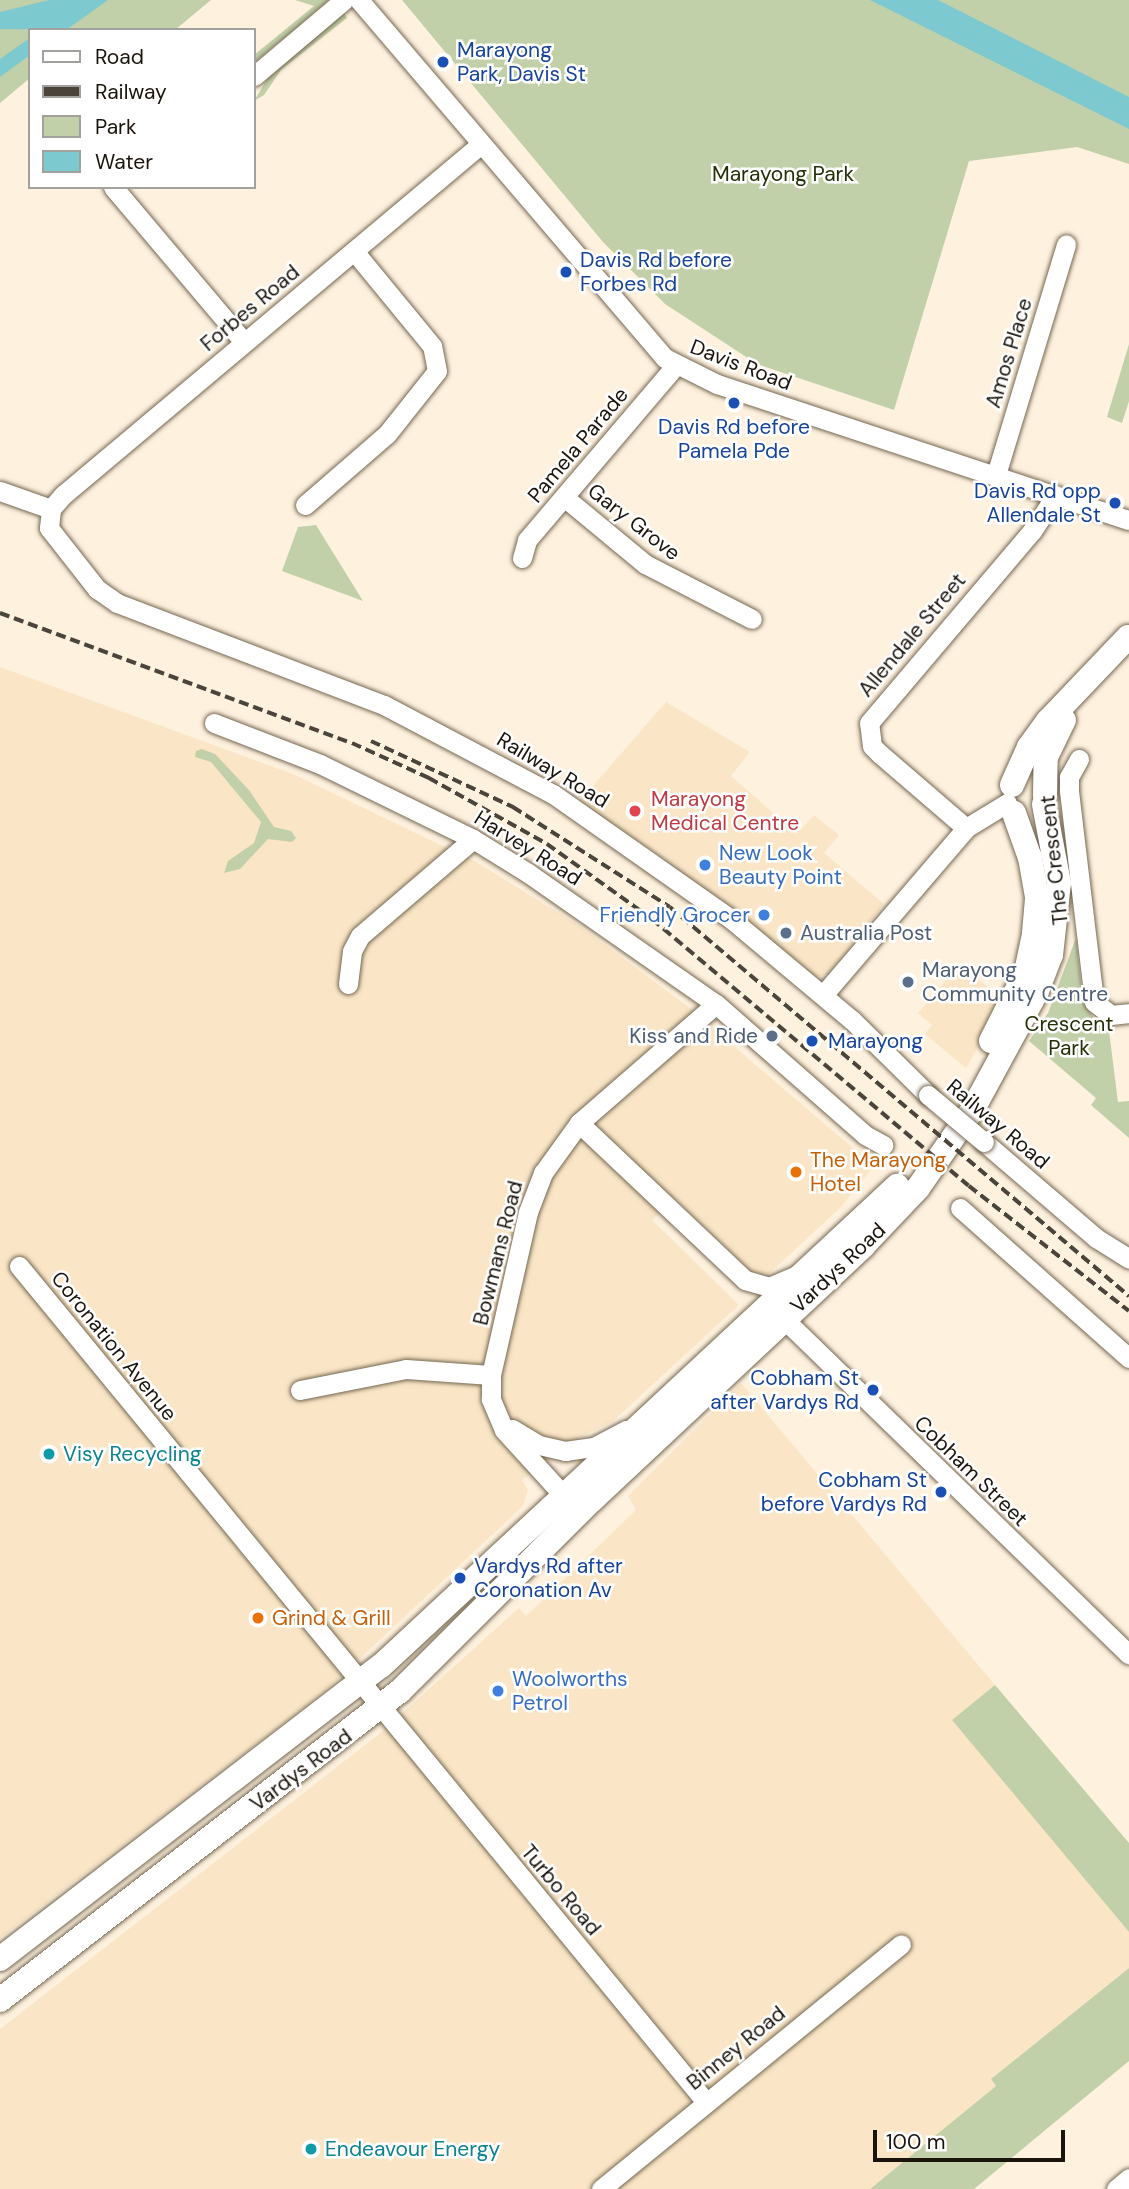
<!DOCTYPE html>
<html>
<head>
<meta charset="utf-8">
<style>
	body { margin:0 }
	#map { position:relative; width:1129px; height:2189px; overflow:hidden; background:#fef1de; font-family:"DM Sans",sans-serif }
	div>[style] { position:absolute }
	.built>* { inset:0; background:#fae6c6 }
	.green>* { inset:0; background:#c2d0a9 }
	.water>* { inset:0; background:#7cc9d0 }
	.roads { filter:drop-shadow(0 0 2px #756752) drop-shadow(0 0 2px #756752) }
	.minor>* { height:19px; margin:-9.5px; padding:0 9.5px; transform-origin:9.5px; border-radius:9.5px; background:#fff }
	.major>* { height:24px; margin:-12px; padding:0 12px; transform-origin:12px; border-radius:12px; background:#fff }
	.rail>* { height:3.5px; margin-top:-1.75px; transform-origin:0; background:repeating-linear-gradient(90deg,#4b443a 0 10px,transparent 0 15px) }
	.bridges { filter:drop-shadow(0 0 2px #756752) drop-shadow(0 0 2px #756752) }
	.minor-bridge>* { height:19px; margin:-9.5px; padding:0 9.5px; transform-origin:9.5px; border-radius:9.5px; background:#fff }
	.dots>* { width:19px; height:19px; translate:-50% -50%; box-sizing:border-box; border:4px solid #fff; border-radius:50% }
	span { translate:-50% -50%; white-space:nowrap; text-align:center; line-height:1.15; -webkit-text-stroke:5px #fff; paint-order:stroke }
	.transit-label { font-size:21px; color:#164399 }
	.left { translate:0 -50%; text-align:left }
	.right { translate:-100% -50%; text-align:right }
	.park-label { font-size:21px; color:#232f05 }
	.street-label { font-size:21px; color:#1a140c }
	.health-label { font-size:21px; color:#be3a42 }
	.shop-label { font-size:21px; color:#366cbe }
	.service-label { font-size:21px; color:#4e5e75 }
	.food-label { font-size:21px; color:#c56008 }
	.culture-label { font-size:21px; color:#0d838f }
	.legend { position:absolute; left:28px; top:28px; width:228px; height:161px; box-sizing:border-box; background:#fff; border:2px solid #a3a19e; margin:0; padding:9px 12px; list-style:none; font-size:21px; color:#1a140c }
	.legend li { display:flex; align-items:center; gap:14px; height:35px }
	.legend b { width:35px; border:2px solid #a3a19e }
	.scale { position:absolute; left:873px; top:2130px; width:192px; height:32px; box-sizing:border-box; border:4px solid #1a140c; border-top:0; padding-left:9px; font-size:21px; line-height:24px; white-space:nowrap; color:#1a140c; -webkit-text-stroke:5px #fff; paint-order:stroke }
</style>
</head>
<body>
<div id="map">
	<div class="built">
		<i style="clip-path:polygon(0 667px,293px 774px,476px 862px,577px 924px,687px 1006px,874px 1166px,840px 1208px,761px 1281px,676px 1200px,652px 1220px,739px 1305px,612px 1422px,579px 1438px,522px 1480px,528px 1490px,523px 1506px,324px 1692px,0 1938px)"></i>
		<i style="clip-path:polygon(666px 702px,750px 752px,731px 776px,797px 834px,814px 815px,839px 835px,824px 853px,884px 904px,829px 974px,815px 977px,660px 856px,579px 802px)"></i>
		<i style="clip-path:polygon(960px 964px,1004px 1001px,966px 1068px,925px 1034px,932px 1025px,918px 1013px)"></i>
		<i style="clip-path:polygon(741px 1383px,995px 1685px,953px 1720px,1129px 1932px,1129px 1968px,991px 2079px,996px 2086px,870px 2189px,0 2189px,0 2029px,378px 1735px,519px 1608px,526px 1616px,636px 1510px,628px 1496px)"></i>
	</div>
	<div class="green">
		<i style="clip-path:polygon(0 0,211px 0,175px 30px,30px 30px,30px 78px,0 103px)"></i>
		<i style="clip-path:polygon(295px 0,329px 0,254px 63px,254px 55px,314px 6px)"></i>
		<i style="clip-path:polygon(402px 0,1129px 0,1129px 164px,1077px 147px,969px 161px,894px 410px,757px 364px,665px 304px,603px 242px)"></i>
		<i style="clip-path:polygon(344px 13px,347px 18px,281px 70px,264px 95px,254px 101px,269px 76px)"></i>
		<i style="clip-path:polygon(1129px 344px,1129px 401px,1122px 423px,1107px 417px)"></i>
		<i style="clip-path:polygon(316px 525px,363px 601px,282px 571px,298px 527px)"></i>
		<i style="clip-path:polygon(202px 749px,215px 754px,249px 790px,274px 827px,291px 831px,296px 838px,292px 842px,268px 839px,240px 869px,224px 873px,228px 861px,254px 843px,261px 822px,211px 762px,195px 757px,196px 751px)"></i>
		<i style="clip-path:polygon(1076px 938px,1083px 1002px,1098px 1024px,1109px 1031px,1118px 1102px,1129px 1101px,1129px 1138px,1091px 1105px,1096px 1098px,1029px 1041px,1048px 1013px)"></i>
		<i style="clip-path:polygon(995px 1685px,1129px 1843px,1129px 1932px,952px 1720px)"></i>
		<i style="clip-path:polygon(1129px 1968px,1129px 2061px,974px 2189px,870px 2189px,996px 2086px,991px 2079px)"></i>
	</div>
	<div class="water">
		<i style="clip-path:polygon(49px 0,108px 0,66px 30px,0 29px,0 12px)"></i>
		<i style="clip-path:polygon(870px 0,938px 0,946px 4px,1129px 97px,1129px 129px)"></i>
		<i style="clip-path:polygon(30px 38px,30px 55px,0 77px,0 59px)"></i>
	</div>
	<div class="roads">
		<div class="minor">
			<i style="left:359px;top:0;width:471px;rotate:49.5deg"></i>
			<i style="left:665px;top:358px;width:58px;rotate:26.6deg"></i>
			<i style="left:717px;top:384px;width:434px;rotate:18.3deg"></i>
			<i style="left:254px;top:76px;width:118px;rotate:-40.2deg"></i>
			<i style="left:481px;top:144px;width:546px;rotate:139.98deg"></i>
			<i style="left:63px;top:495px;width:18px;rotate:131deg"></i>
			<i style="left:51px;top:509px;width:19px;rotate:96deg"></i>
			<i style="left:49px;top:528px;width:78px;rotate:51.8deg"></i>
			<i style="left:97px;top:589px;width:24px;rotate:35deg"></i>
			<i style="left:117px;top:603px;width:286px;rotate:20.9deg"></i>
			<i style="left:384px;top:705px;width:191px;rotate:27.8deg"></i>
			<i style="left:553px;top:794px;width:218px;rotate:35.1deg"></i>
			<i style="left:731px;top:919px;width:158px;rotate:39.9deg"></i>
			<i style="left:852px;top:1020px;width:107px;rotate:44.6deg"></i>
			<i style="left:113px;top:187px;width:203px;rotate:49.8deg"></i>
			<i style="left:996px;top:475px;width:241px;rotate:-73.1deg"></i>
			<i style="left:0;top:491px;width:54px;rotate:19.4deg"></i>
			<i style="left:564px;top:497px;width:105px;rotate:39.6deg"></i>
			<i style="left:645px;top:564px;width:120px;rotate:27.2deg"></i>
			<i style="left:305px;top:505px;width:108px;rotate:-40.9deg"></i>
			<i style="left:387px;top:434px;width:80px;rotate:-51.6deg"></i>
			<i style="left:437px;top:371px;width:25px;rotate:-101deg"></i>
			<i style="left:432px;top:346px;width:123px;rotate:-129.4deg"></i>
			<i style="left:522px;top:558px;width:19px;rotate:-74deg"></i>
			<i style="left:527px;top:540px;width:230px;rotate:-49.6deg"></i>
			<i style="left:214px;top:723px;width:114px;rotate:21.1deg"></i>
			<i style="left:320px;top:764px;width:170px;rotate:26.1deg"></i>
			<i style="left:473px;top:839px;width:65px;rotate:31.7deg"></i>
			<i style="left:528px;top:873px;width:229px;rotate:34.9deg"></i>
			<i style="left:716px;top:1004px;width:198px;rotate:41.3deg"></i>
			<i style="left:865px;top:1135px;width:21px;rotate:29deg"></i>
			<i style="left:1079px;top:759px;width:21px;rotate:119deg"></i>
			<i style="left:1069px;top:777px;width:14px;rotate:90deg"></i>
			<i style="left:1069px;top:791px;width:212px;rotate:83.2deg"></i>
			<i style="left:1094px;top:1002px;width:21px;rotate:37deg"></i>
			<i style="left:1111px;top:1015px;width:18px;rotate:-6deg"></i>
			<i style="left:966px;top:828px;width:113px;rotate:-139.3deg"></i>
			<i style="left:880px;top:754px;width:11px;rotate:-135deg"></i>
			<i style="left:872px;top:746px;width:23px;rotate:-97deg"></i>
			<i style="left:869px;top:723px;width:252px;rotate:-49.7deg"></i>
			<i style="left:1032px;top:531px;width:43px;rotate:-56.3deg"></i>
			<i style="left:348px;top:984px;width:33px;rotate:-83deg"></i>
			<i style="left:352px;top:951px;width:17px;rotate:-62deg"></i>
			<i style="left:360px;top:936px;width:149px;rotate:-40.6deg"></i>
			<i style="left:823px;top:995px;width:220px;rotate:-49.4deg"></i>
			<i style="left:966px;top:828px;width:48px;rotate:-31.4deg"></i>
			<i style="left:579px;top:1123px;width:228px;rotate:43.4deg"></i>
			<i style="left:745px;top:1280px;width:25px;rotate:16deg"></i>
			<i style="left:769px;top:1287px;width:28px;rotate:-23deg"></i>
			<i style="left:984px;top:1142px;width:148px;rotate:40.6deg"></i>
			<i style="left:1096px;top:1238px;width:39px;rotate:32deg"></i>
			<i style="left:960px;top:1208px;width:226px;rotate:41.6deg"></i>
			<i style="left:19px;top:1266px;width:1082px;rotate:50.59deg"></i>
			<i style="left:784px;top:1319px;width:481px;rotate:44.2deg"></i>
			<i style="left:300px;top:1390px;width:108px;rotate:-11.2deg"></i>
			<i style="left:406px;top:1369px;width:85px;rotate:4deg"></i>
			<i style="left:512px;top:1429px;width:31px;rotate:31deg"></i>
			<i style="left:539px;top:1445px;width:27px;rotate:13deg"></i>
			<i style="left:565px;top:1451px;width:29px;rotate:-8deg"></i>
			<i style="left:594px;top:1447px;width:36px;rotate:-28deg"></i>
			<i style="left:574px;top:1507px;width:104px;rotate:-132.3deg"></i>
			<i style="left:504px;top:1430px;width:34px;rotate:-113deg"></i>
			<i style="left:491px;top:1399px;width:24px;rotate:-90deg"></i>
			<i style="left:491px;top:1375px;width:167px;rotate:-77.2deg"></i>
			<i style="left:528px;top:1212px;width:42px;rotate:-69deg"></i>
			<i style="left:543px;top:1173px;width:62px;rotate:-54.2deg"></i>
			<i style="left:579px;top:1123px;width:181px;rotate:-41deg"></i>
			<i style="left:601px;top:2189px;width:387px;rotate:-39.2deg"></i>
			<i style="left:1116px;top:2189px;width:17px;rotate:-40deg"></i>
		</div>
		<div class="major">
			<i style="left:1012px;top:785px;width:42px;rotate:-65.9deg"></i>
			<i style="left:1029px;top:747px;width:32px;rotate:-54deg"></i>
			<i style="left:1048px;top:721px;width:116px;rotate:-46.4deg"></i>
			<i style="left:1045px;top:796px;width:39px;rotate:-89deg"></i>
			<i style="left:1046px;top:757px;width:41px;rotate:-64.1deg"></i>
			<i style="left:991px;top:1041px;width:77px;rotate:-63.1deg"></i>
			<i style="left:1026px;top:972px;width:40px;rotate:-78deg"></i>
			<i style="left:1034px;top:933px;width:36px;rotate:-85deg"></i>
			<i style="left:1037px;top:897px;width:40px;rotate:-100deg"></i>
			<i style="left:1030px;top:858px;width:48px;rotate:-109.6deg"></i>
			<i style="left:0;top:1959px;width:481px;rotate:-37.6deg"></i>
			<i style="left:381px;top:1666px;width:705px;rotate:-42.93deg"></i>
			<i style="left:0;top:2000px;width:505px;rotate:-37.69deg"></i>
			<i style="left:400px;top:1691px;width:271px;rotate:-44.9deg"></i>
			<i style="left:592px;top:1500px;width:371px;rotate:-43.1deg"></i>
			<i style="left:863px;top:1246px;width:80px;rotate:-46.5deg"></i>
			<i style="left:918px;top:1188px;width:96px;rotate:-55.2deg"></i>
			<i style="left:973px;top:1109px;width:134px;rotate:-61.5deg"></i>
			<i style="left:1037px;top:991px;width:39px;rotate:-69deg"></i>
			<i style="left:1051px;top:955px;width:72px;rotate:-83.7deg"></i>
			<i style="left:1059px;top:883px;width:80px;rotate:-100.8deg"></i>
		</div>
	</div>
	<div class="rail">
		<i style="left:0;top:613px;width:375px;rotate:20.3deg"></i>
		<i style="left:352px;top:743px;width:85px;rotate:24.4deg"></i>
		<i style="left:429px;top:778px;width:135px;rotate:29.2deg"></i>
		<i style="left:547px;top:844px;width:129px;rotate:35.5deg"></i>
		<i style="left:652px;top:919px;width:414px;rotate:40.1deg"></i>
		<i style="left:969px;top:1186px;width:203px;rotate:38deg"></i>
		<i style="left:371px;top:741px;width:157px;rotate:24.9deg"></i>
		<i style="left:513px;top:807px;width:186px;rotate:32.5deg"></i>
		<i style="left:670px;top:907px;width:602px;rotate:40.28deg"></i>
	</div>
	<div class="bridges">
		<div class="minor-bridge">
			<i style="left:928px;top:1095px;width:73px;rotate:40deg"></i>
		</div>
	</div>
	<div class="dots">
		<i style="left:443px;top:62px;background:#1a4fb4"></i>
		<i style="left:566px;top:272px;background:#1a4fb4"></i>
		<i style="left:734px;top:403px;background:#1a4fb4"></i>
		<i style="left:1115px;top:503px;background:#1a4fb4"></i>
		<i style="left:635px;top:811px;background:#e0444e"></i>
		<i style="left:705px;top:865px;background:#3f7fe0"></i>
		<i style="left:764px;top:915px;background:#3f7fe0"></i>
		<i style="left:786px;top:933px;background:#5c6f8a"></i>
		<i style="left:908px;top:982px;background:#5c6f8a"></i>
		<i style="left:772px;top:1036px;background:#5c6f8a"></i>
		<i style="left:812px;top:1041px;background:#1a4fb4"></i>
		<i style="left:796px;top:1172px;background:#e8710a"></i>
		<i style="left:873px;top:1390px;background:#1a4fb4"></i>
		<i style="left:49px;top:1454px;background:#0f9aa8"></i>
		<i style="left:941px;top:1492px;background:#1a4fb4"></i>
		<i style="left:460px;top:1578px;background:#1a4fb4"></i>
		<i style="left:258px;top:1618px;background:#e8710a"></i>
		<i style="left:498px;top:1691px;background:#3f7fe0"></i>
		<i style="left:311px;top:2149px;background:#0f9aa8"></i>
	</div>
	<div class="transit-label">
		<span class="left" style="left:457px;top:62px">Marayong<br>Park, Davis St</span>
		<span class="left" style="left:580px;top:272px">Davis Rd before<br>Forbes Rd</span>
		<span style="left:734px;top:439px">Davis Rd before<br>Pamela Pde</span>
		<span class="right" style="left:1101px;top:503px">Davis Rd opp<br>Allendale St</span>
		<span class="left" style="left:828px;top:1041px">Marayong</span>
		<span class="right" style="left:859px;top:1390px">Cobham St<br>after Vardys Rd</span>
		<span class="right" style="left:927px;top:1492px">Cobham St<br>before Vardys Rd</span>
		<span class="left" style="left:474px;top:1578px">Vardys Rd after<br>Coronation Av</span>
	</div>
	<div class="park-label">
		<span style="left:783px;top:174px">Marayong Park</span>
		<span style="left:1069px;top:1036px">Crescent<br>Park</span>
	</div>
	<div class="street-label">
		<span style="left:250px;top:308px;rotate:-40deg">Forbes Road</span>
		<span style="left:1009px;top:353px;rotate:-73deg">Amos Place</span>
		<span style="left:741px;top:365px;rotate:21deg">Davis Road</span>
		<span style="left:578px;top:445px;rotate:-50deg">Pamela Parade</span>
		<span style="left:634px;top:522px;rotate:38deg">Gary Grove</span>
		<span style="left:912px;top:635px;rotate:-50deg">Allendale Street</span>
		<span style="left:553px;top:770px;rotate:31deg">Railway Road</span>
		<span style="left:528px;top:848px;rotate:32deg">Harvey Road</span>
		<span style="left:1054px;top:860px;rotate:-96deg">The Crescent</span>
		<span style="left:998px;top:1124px;rotate:40deg">Railway Road</span>
		<span style="left:498px;top:1253px;rotate:-76deg">Bowmans Road</span>
		<span style="left:838px;top:1268px;rotate:-43deg">Vardys Road</span>
		<span style="left:114px;top:1346px;rotate:51deg">Coronation Avenue</span>
		<span style="left:971px;top:1471px;rotate:44deg">Cobham Street</span>
		<span style="left:301px;top:1770px;rotate:-37deg">Vardys Road</span>
		<span style="left:561px;top:1890px;rotate:50deg">Turbo Road</span>
		<span style="left:736px;top:2048px;rotate:-39deg">Binney Road</span>
	</div>
	<div class="health-label">
		<span class="left" style="left:651px;top:811px">Marayong<br>Medical Centre</span>
	</div>
	<div class="shop-label">
		<span class="left" style="left:719px;top:865px">New Look<br>Beauty Point</span>
		<span class="right" style="left:750px;top:915px">Friendly Grocer</span>
		<span class="left" style="left:512px;top:1691px">Woolworths<br>Petrol</span>
	</div>
	<div class="service-label">
		<span class="left" style="left:800px;top:933px">Australia Post</span>
		<span class="left" style="left:922px;top:982px">Marayong<br>Community Centre</span>
		<span class="right" style="left:758px;top:1036px">Kiss and Ride</span>
	</div>
	<div class="food-label">
		<span class="left" style="left:810px;top:1172px">The Marayong<br>Hotel</span>
		<span class="left" style="left:272px;top:1618px">Grind &amp; Grill</span>
	</div>
	<div class="culture-label">
		<span class="left" style="left:63px;top:1454px">Visy Recycling</span>
		<span class="left" style="left:325px;top:2149px">Endeavour Energy</span>
	</div>
	<ul class="legend">
	<li><b style="height:9px;background:#fff"></b>Road</li>
	<li><b style="height:9px;background:#4b443a"></b>Railway</li>
	<li><b style="height:19px;background:#c2d0a9"></b>Park</li>
	<li><b style="height:19px;background:#7cc9d0"></b>Water</li>
	</ul>
	<div class="scale">100 m</div>
</div>
</body>
</html>
